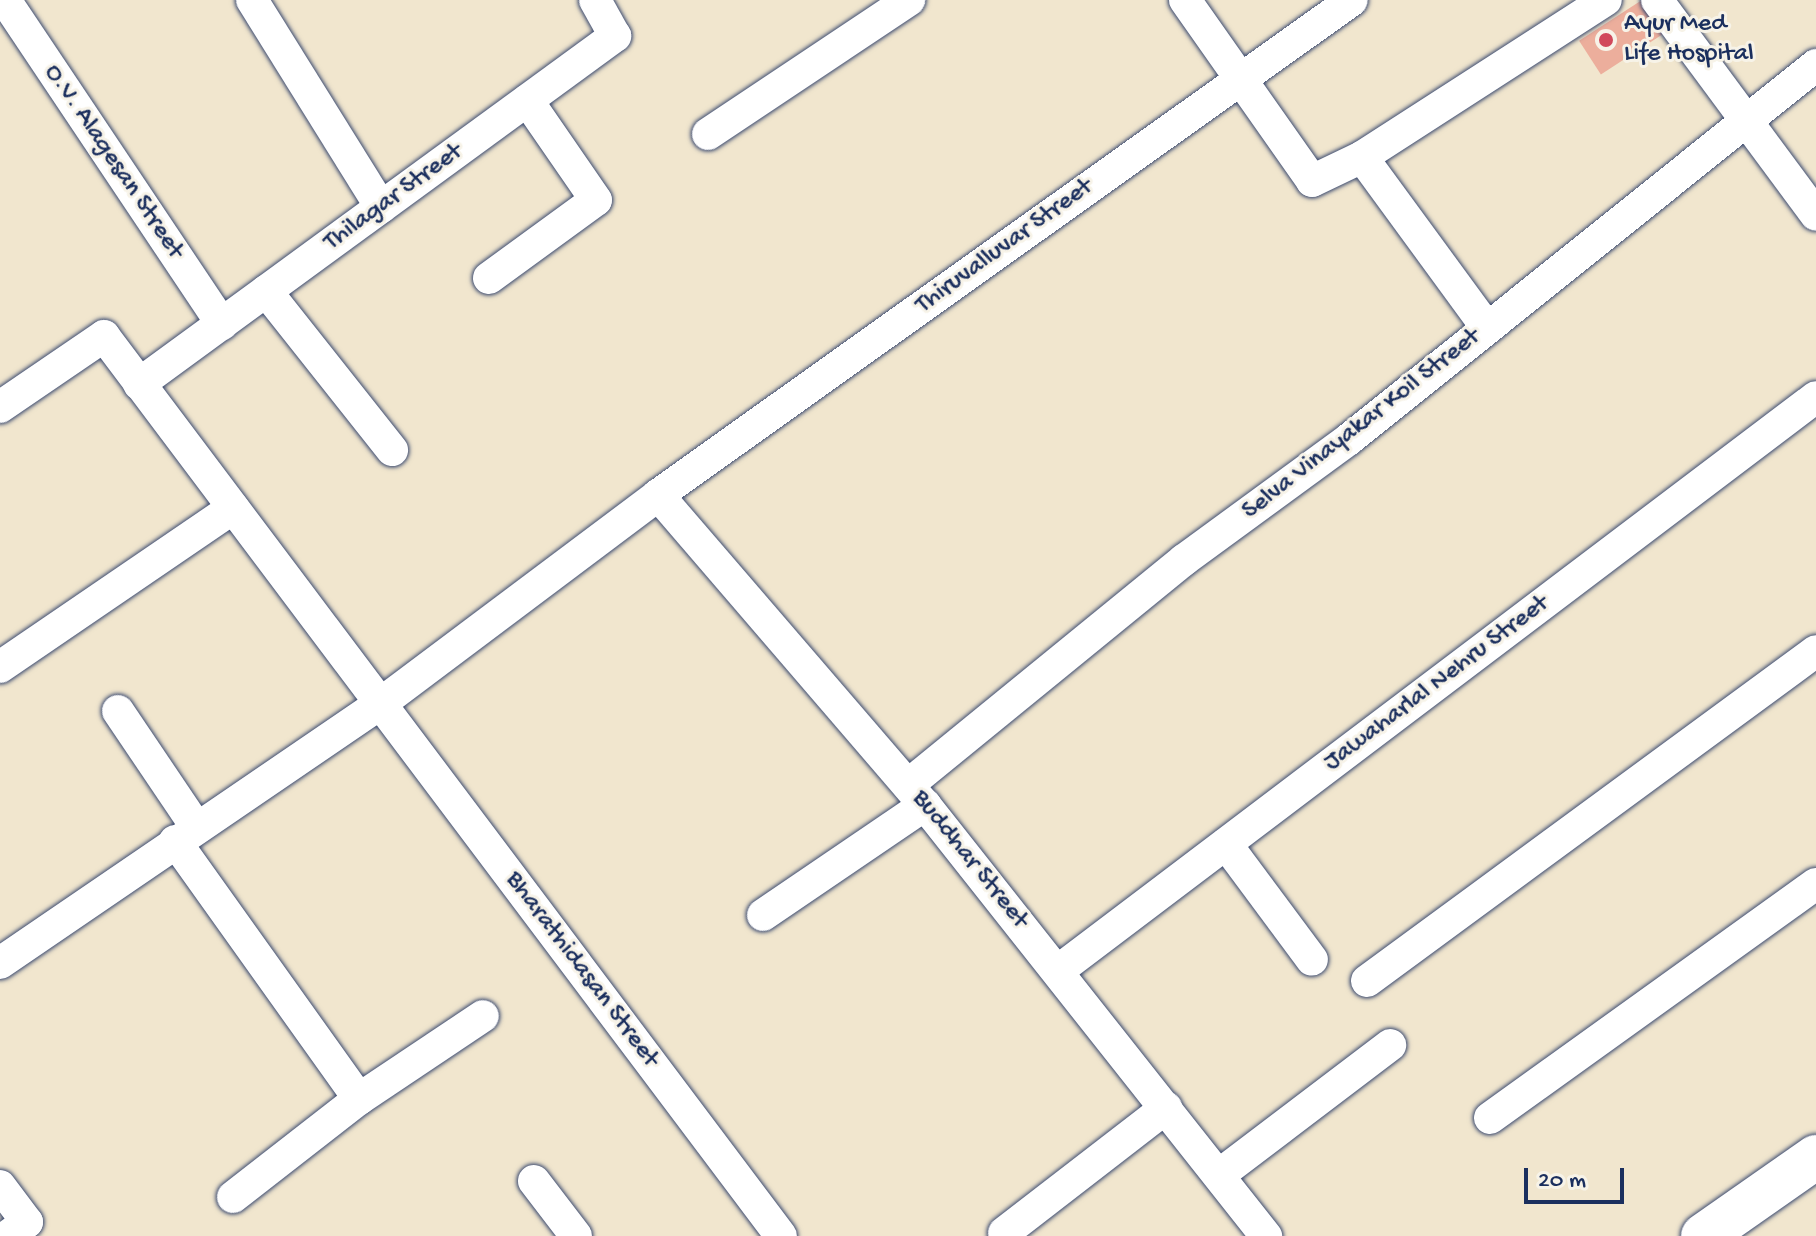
<!DOCTYPE html>
<html>
<head>
<meta charset="utf-8">
<style>
	body { margin:0 }
	#map { position:relative; width:1816px; height:1236px; overflow:hidden; background:#f1e6ce; font-family:"Gochi Hand",sans-serif }
	div>[style] { position:absolute }
	.building>* { inset:0; background:#ecae9c; transform-origin:0 0 }
	.roads { filter:drop-shadow(0 0 2px #3b4a6f) drop-shadow(0 0 2px #3b4a6f) }
	.street>* { height:32px; margin:-16px; padding:0 16px; transform-origin:16px; border-radius:16px; background:#fff }
	.secondary>* { height:44px; margin:-22px; padding:0 22px; transform-origin:22px; border-radius:22px; background:#fff }
	.dots>* { width:22px; height:22px; translate:-50% -50%; box-sizing:border-box; border:4px solid #f7f3e8; border-radius:50% }
	span { translate:-50% -50%; white-space:nowrap; text-align:center; line-height:1.15; -webkit-text-stroke:6px #f7f3e8; paint-order:stroke }
	.poi-label { font-size:26px; color:#1b2f5e }
	.left { translate:0 -50%; text-align:left }
	.street-label { font-size:26px; color:#1b2f5e }
	.scale { position:absolute; left:1524px; top:1168px; width:100px; height:36px; box-sizing:border-box; border:4px solid #1b2f5e; border-top:0; padding-left:10px; font-size:24px; line-height:28px; white-space:nowrap; color:#1b2f5e; -webkit-text-stroke:6px #f7f3e8; paint-order:stroke }
</style>
</head>
<body>
<div id="map">
	<div class="building">
		<i style="left:1642px;top:0;width:40px;height:75px;rotate:57deg"></i>
	</div>
	<div class="roads">
		<div class="street">
			<i style="left:5px;top:0;width:390px;rotate:56.2deg"></i>
			<i style="left:252px;top:0;width:244px;rotate:58.1deg"></i>
			<i style="left:1185px;top:0;width:221px;rotate:54.9deg"></i>
			<i style="left:1312px;top:181px;width:55px;rotate:-25.6deg"></i>
			<i style="left:1362px;top:157px;width:290px;rotate:-32.8deg"></i>
			<i style="left:1657px;top:0;width:267px;rotate:53.5deg"></i>
			<i style="left:708px;top:134px;width:242px;rotate:-33.7deg"></i>
			<i style="left:1362px;top:157px;width:212px;rotate:53.8deg"></i>
			<i style="left:489px;top:278px;width:132px;rotate:-36.1deg"></i>
			<i style="left:596px;top:200px;width:121px;rotate:-124.6deg"></i>
			<i style="left:266px;top:291px;width:203px;rotate:51.6deg"></i>
			<i style="left:139px;top:384px;width:590px;rotate:-36.17deg"></i>
			<i style="left:615px;top:36px;width:41px;rotate:-119.1deg"></i>
			<i style="left:0;top:407px;width:126px;rotate:-34.3deg"></i>
			<i style="left:104px;top:336px;width:1126px;rotate:53.05deg"></i>
			<i style="left:658px;top:495px;width:409px;rotate:49.3deg"></i>
			<i style="left:925px;top:805px;width:550px;rotate:51.65deg"></i>
			<i style="left:0;top:667px;width:282px;rotate:-34.3deg"></i>
			<i style="left:118px;top:711px;width:141px;rotate:56deg"></i>
			<i style="left:908px;top:785px;width:356px;rotate:-39.2deg"></i>
			<i style="left:1184px;top:560px;width:203px;rotate:-36.2deg"></i>
			<i style="left:1348px;top:440px;width:600px;rotate:-38.7deg"></i>
			<i style="left:175px;top:841px;width:317px;rotate:54.5deg"></i>
			<i style="left:1226px;top:844px;width:144px;rotate:53.4deg"></i>
			<i style="left:763px;top:915px;width:196px;rotate:-34.2deg"></i>
			<i style="left:0;top:963px;width:460px;rotate:-34.3deg"></i>
			<i style="left:380px;top:704px;width:348px;rotate:-36.9deg"></i>
			<i style="left:658px;top:495px;width:852px;rotate:-35.5deg"></i>
			<i style="left:1059px;top:970px;width:949px;rotate:-37.12deg"></i>
			<i style="left:1367px;top:981px;width:557px;rotate:-36.31deg"></i>
			<i style="left:1490px;top:1118px;width:401px;rotate:-35.7deg"></i>
			<i style="left:1219px;top:1175px;width:215px;rotate:-37.2deg"></i>
			<i style="left:534px;top:1181px;width:69px;rotate:52.6deg"></i>
			<i style="left:0;top:1186px;width:45px;rotate:53.1deg"></i>
			<i style="left:27px;top:1222px;width:24px;rotate:144deg"></i>
			<i style="left:233px;top:1197px;width:160px;rotate:-37.9deg"></i>
			<i style="left:359px;top:1099px;width:149px;rotate:-33.8deg"></i>
			<i style="left:1004px;top:1233px;width:205px;rotate:-37.7deg"></i>
		</div>
		<div class="secondary">
			<i style="left:1703px;top:1236px;width:138px;rotate:-35deg"></i>
		</div>
	</div>
	<div class="dots">
		<i style="left:1606px;top:40px;background:#d1495b"></i>
	</div>
	<div class="poi-label">
		<span class="left" style="left:1624px;top:40px">Ayur Med<br>Life Hospital</span>
	</div>
	<div class="street-label">
		<span style="left:113px;top:162px;rotate:56deg">O.V. Alagesan Street</span>
		<span style="left:394px;top:198px;rotate:-36deg">Thilagar Street</span>
		<span style="left:1005px;top:247px;rotate:-36deg">Thiruvalluvar Street</span>
		<span style="left:1362px;top:425px;rotate:-38deg">Selva Vinayakar Koil Street</span>
		<span style="left:1437px;top:684px;rotate:-37deg">Jawaharlal Nehru Street</span>
		<span style="left:969px;top:860px;rotate:51deg">Buddhar Street</span>
		<span style="left:581px;top:970px;rotate:53deg">Bharathidasan Street</span>
	</div>
	<div class="scale">20 m</div>
</div>
</body>
</html>
